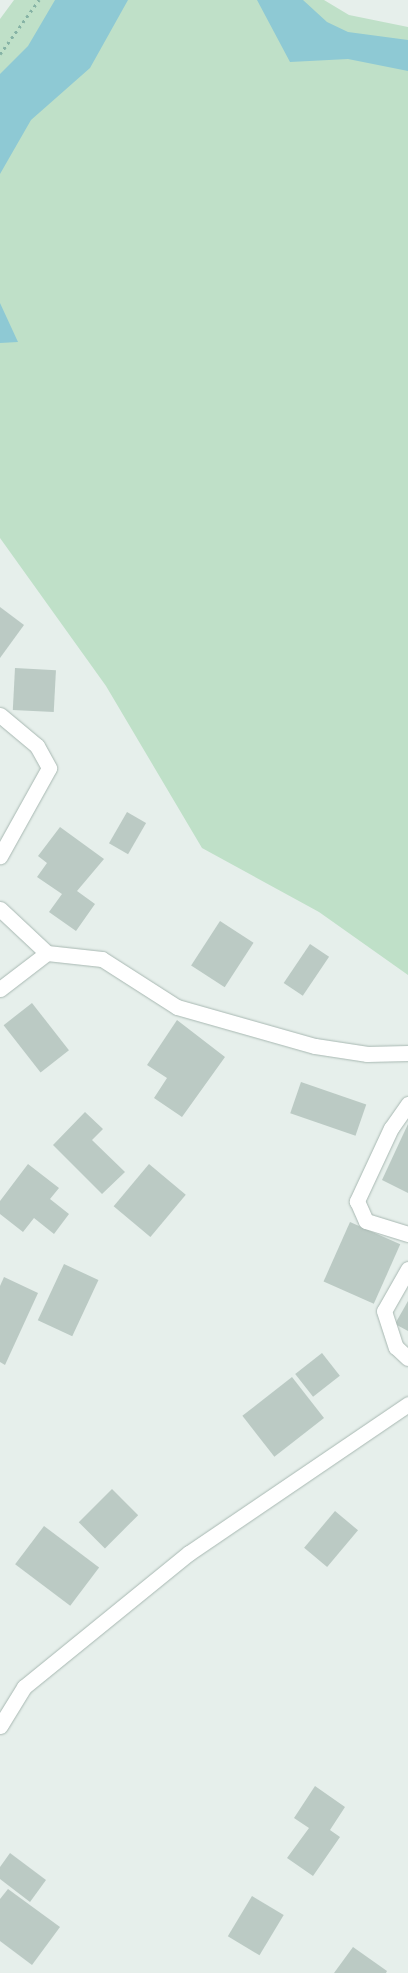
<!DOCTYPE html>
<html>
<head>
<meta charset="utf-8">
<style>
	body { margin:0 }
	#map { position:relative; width:408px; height:1973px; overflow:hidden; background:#e6efeb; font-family:Barlow,sans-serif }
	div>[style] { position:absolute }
	.green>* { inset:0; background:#bfe0c8 }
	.water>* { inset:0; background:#8ec9d4 }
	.building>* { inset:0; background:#bbcac4; transform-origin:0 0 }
	.path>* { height:3px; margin-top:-1.5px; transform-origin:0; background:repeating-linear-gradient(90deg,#86b3a5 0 2.5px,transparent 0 6.5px) }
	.roads { filter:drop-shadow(0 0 1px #a8b8b2) drop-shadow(0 0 1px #a8b8b2) }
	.minor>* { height:15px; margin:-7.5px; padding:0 7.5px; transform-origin:7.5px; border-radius:7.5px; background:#fff }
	span { translate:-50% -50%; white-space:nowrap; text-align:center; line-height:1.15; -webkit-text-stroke:4.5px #f7fbf9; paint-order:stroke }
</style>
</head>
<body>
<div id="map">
	<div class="green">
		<i style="clip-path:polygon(14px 0,324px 0,349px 15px,408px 27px,408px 975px,319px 912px,202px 848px,106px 686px,0 538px,0 19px)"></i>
	</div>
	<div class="water">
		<i style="clip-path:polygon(55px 0,128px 0,90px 68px,31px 120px,0 174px,0 74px,28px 46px)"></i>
		<i style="clip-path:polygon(257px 0,303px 0,327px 22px,348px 32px,408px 40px,408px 71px,348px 59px,290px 62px)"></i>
		<i style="clip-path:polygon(0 303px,18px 342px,0 343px)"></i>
	</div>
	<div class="building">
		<i style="clip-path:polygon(0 607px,24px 625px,0 658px)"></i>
		<i style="left:15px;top:668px;width:41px;height:42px;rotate:3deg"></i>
		<i style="left:127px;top:812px;width:22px;height:36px;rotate:30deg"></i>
		<i style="clip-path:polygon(60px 827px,104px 859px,77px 891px,95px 904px,76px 931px,49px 912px,62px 894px,37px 877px,47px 863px,38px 856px)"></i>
		<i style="left:220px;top:921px;width:40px;height:53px;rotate:33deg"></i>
		<i style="left:310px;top:944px;width:23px;height:47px;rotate:34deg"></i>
		<i style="left:32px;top:1003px;width:60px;height:36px;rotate:52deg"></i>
		<i style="clip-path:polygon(177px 1020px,225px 1057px,182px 1117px,154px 1098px,167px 1078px,147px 1065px)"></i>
		<i style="left:301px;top:1082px;width:69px;height:33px;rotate:19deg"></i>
		<i style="clip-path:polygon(85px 1112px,103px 1129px,92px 1140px,125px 1172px,102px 1194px,53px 1145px)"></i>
		<i style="clip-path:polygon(408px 1124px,408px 1193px,382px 1180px)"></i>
		<i style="clip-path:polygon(28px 1164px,59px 1188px,50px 1199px,69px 1214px,54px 1234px,34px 1218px,23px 1232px,0 1214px,0 1201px)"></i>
		<i style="left:149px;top:1164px;width:48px;height:55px;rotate:40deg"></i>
		<i style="left:350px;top:1222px;width:55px;height:65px;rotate:24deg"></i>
		<i style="left:64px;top:1264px;width:38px;height:62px;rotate:25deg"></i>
		<i style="clip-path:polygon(4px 1277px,38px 1293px,5px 1365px,0 1362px,0 1286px)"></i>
		<i style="clip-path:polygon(408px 1301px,408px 1331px,395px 1324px)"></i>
		<i style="left:322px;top:1353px;width:29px;height:34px;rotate:52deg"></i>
		<i style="left:292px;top:1377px;width:52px;height:63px;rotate:52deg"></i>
		<i style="left:112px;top:1489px;width:37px;height:47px;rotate:45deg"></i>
		<i style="left:335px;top:1511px;width:30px;height:48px;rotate:40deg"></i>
		<i style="left:44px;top:1526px;width:69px;height:48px;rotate:37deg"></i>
		<i style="clip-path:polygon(315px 1786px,345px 1807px,330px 1830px,340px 1837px,313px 1876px,287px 1858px,309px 1828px,294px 1818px)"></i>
		<i style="clip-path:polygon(10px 1853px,46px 1880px,30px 1902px,0 1879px,0 1867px)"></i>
		<i style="clip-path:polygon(8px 1889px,60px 1927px,32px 1965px,0 1941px,0 1899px)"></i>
		<i style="left:252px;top:1896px;width:37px;height:47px;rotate:31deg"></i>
		<i style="clip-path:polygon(353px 1947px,387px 1971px,386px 1973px,334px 1973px)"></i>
	</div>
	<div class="path">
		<i style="left:0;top:54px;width:67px;rotate:-54.2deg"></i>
	</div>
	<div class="roads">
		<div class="minor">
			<i style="left:0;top:715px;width:48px;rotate:40deg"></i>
			<i style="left:37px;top:746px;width:25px;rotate:61deg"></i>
			<i style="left:49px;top:768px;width:101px;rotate:119.1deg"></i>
			<i style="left:0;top:909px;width:64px;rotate:43.1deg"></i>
			<i style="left:47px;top:953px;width:55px;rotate:6.2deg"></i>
			<i style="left:102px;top:959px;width:89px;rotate:32.6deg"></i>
			<i style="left:177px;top:1007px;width:143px;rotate:15.8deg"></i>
			<i style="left:315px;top:1046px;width:53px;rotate:8.7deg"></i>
			<i style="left:367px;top:1054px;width:41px;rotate:-1.4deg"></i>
			<i style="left:0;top:989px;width:59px;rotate:-37.5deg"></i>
			<i style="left:408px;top:1104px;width:29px;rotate:125deg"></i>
			<i style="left:391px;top:1128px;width:81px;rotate:115deg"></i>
			<i style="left:357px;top:1201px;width:22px;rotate:66deg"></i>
			<i style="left:366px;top:1221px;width:44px;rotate:17.2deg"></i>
			<i style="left:408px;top:1269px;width:48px;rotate:119.7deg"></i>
			<i style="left:384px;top:1311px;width:38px;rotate:72deg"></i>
			<i style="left:396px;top:1347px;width:16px;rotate:43deg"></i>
			<i style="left:0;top:1726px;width:46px;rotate:-58.4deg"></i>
			<i style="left:24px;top:1687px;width:213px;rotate:-39.1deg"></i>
			<i style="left:189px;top:1553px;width:265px;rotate:-34.2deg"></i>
		</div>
	</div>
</div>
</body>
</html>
